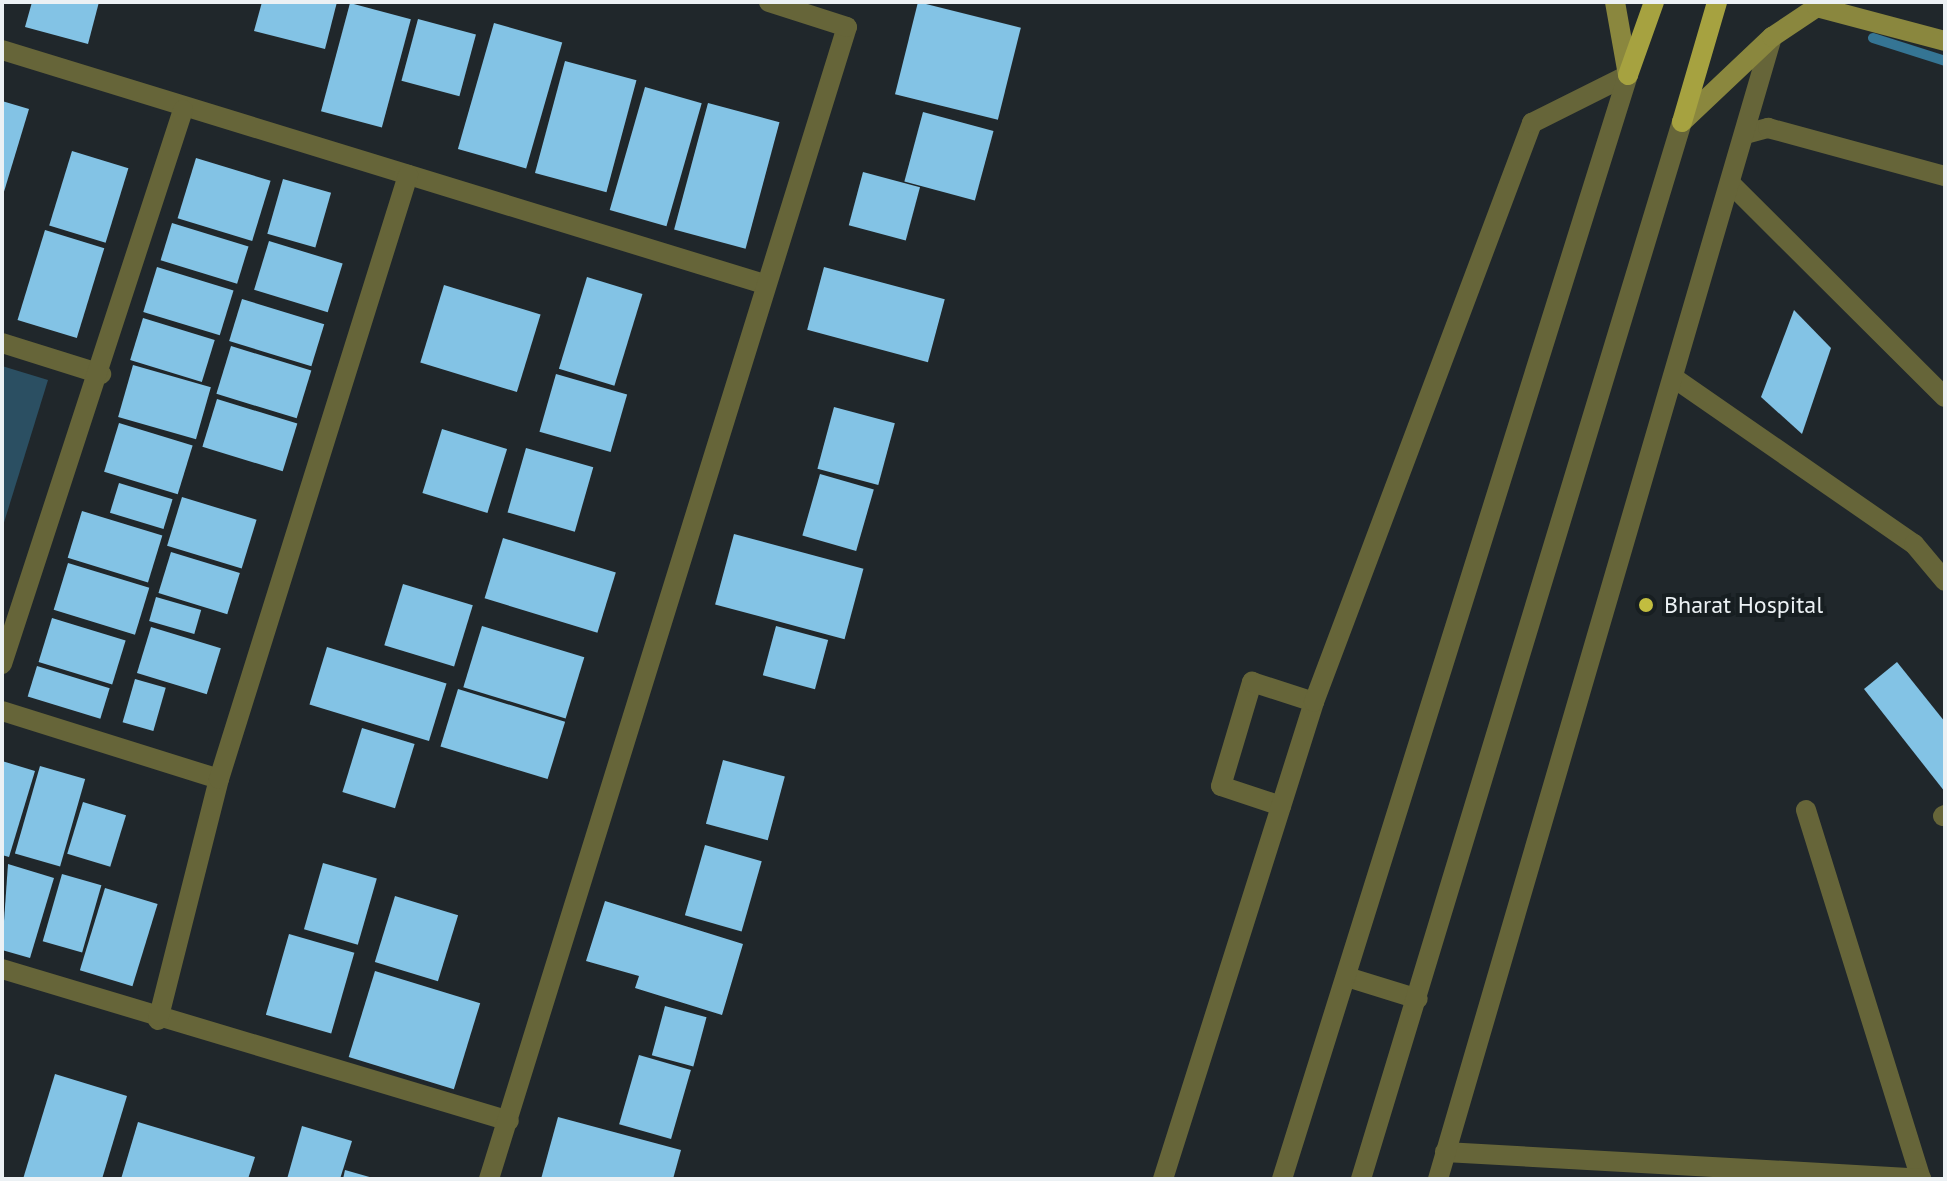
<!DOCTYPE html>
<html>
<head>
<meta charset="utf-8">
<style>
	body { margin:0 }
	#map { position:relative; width:1947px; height:1181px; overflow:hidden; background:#20272b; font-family:"PT Sans",sans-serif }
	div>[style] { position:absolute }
	.green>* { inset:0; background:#2b4f62 }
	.stream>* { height:10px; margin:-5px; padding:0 5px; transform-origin:5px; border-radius:5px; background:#357594 }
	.building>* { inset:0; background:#83c3e5; transform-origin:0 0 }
	.service>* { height:20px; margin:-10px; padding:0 10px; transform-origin:10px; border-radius:10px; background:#666539 }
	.minor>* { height:20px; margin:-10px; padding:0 10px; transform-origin:10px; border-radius:10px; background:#666539 }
	.tertiary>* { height:20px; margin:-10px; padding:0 10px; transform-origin:10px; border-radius:10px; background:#666539 }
	.secondary>* { height:20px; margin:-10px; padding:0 10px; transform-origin:10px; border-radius:10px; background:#8a873e }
	.primary>* { height:20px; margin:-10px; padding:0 10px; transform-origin:10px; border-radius:10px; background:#a6a240 }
	.dots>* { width:22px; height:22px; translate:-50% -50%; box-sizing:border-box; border:4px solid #171e21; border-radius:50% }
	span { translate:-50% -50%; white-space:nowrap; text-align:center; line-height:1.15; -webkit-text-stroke:8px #171e21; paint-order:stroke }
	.poi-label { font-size:24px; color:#ecf1f4 }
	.left { translate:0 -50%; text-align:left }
	.frame { position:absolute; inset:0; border:4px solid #ecf1f4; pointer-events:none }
</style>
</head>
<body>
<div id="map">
	<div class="green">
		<i style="clip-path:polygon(2px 366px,48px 380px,2px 529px)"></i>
	</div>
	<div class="stream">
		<i style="left:1873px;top:38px;width:76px;rotate:17.7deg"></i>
	</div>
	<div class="building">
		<i style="clip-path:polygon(32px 2px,99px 2px,88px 44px,25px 27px)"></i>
		<i style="clip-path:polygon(262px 2px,337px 2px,325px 49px,254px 31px)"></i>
		<i style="left:918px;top:2px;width:106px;height:95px;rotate:14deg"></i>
		<i style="left:350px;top:3px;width:63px;height:112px;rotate:15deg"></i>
		<i style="left:418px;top:19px;width:60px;height:64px;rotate:15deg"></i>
		<i style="left:494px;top:23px;width:71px;height:131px;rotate:16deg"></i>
		<i style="left:565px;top:61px;width:74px;height:116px;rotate:15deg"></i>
		<i style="left:645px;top:87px;width:59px;height:128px;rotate:16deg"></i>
		<i style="clip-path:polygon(2px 101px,29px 109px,3px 195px,2px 195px)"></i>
		<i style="left:708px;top:103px;width:74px;height:131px;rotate:15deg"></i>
		<i style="left:923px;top:112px;width:73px;height:72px;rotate:15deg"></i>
		<i style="left:72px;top:151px;width:59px;height:78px;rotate:17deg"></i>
		<i style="left:196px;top:158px;width:78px;height:63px;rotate:17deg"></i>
		<i style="left:863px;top:172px;width:59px;height:55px;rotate:15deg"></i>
		<i style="left:283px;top:179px;width:50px;height:57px;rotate:16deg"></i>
		<i style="left:172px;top:223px;width:80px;height:39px;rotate:17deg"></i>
		<i style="left:45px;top:230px;width:62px;height:94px;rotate:17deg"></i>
		<i style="left:269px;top:241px;width:77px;height:51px;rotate:17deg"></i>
		<i style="left:157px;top:267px;width:80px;height:47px;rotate:17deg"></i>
		<i style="left:824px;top:267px;width:125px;height:65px;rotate:15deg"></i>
		<i style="left:587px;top:277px;width:58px;height:96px;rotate:17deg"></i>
		<i style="left:444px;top:285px;width:101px;height:81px;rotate:17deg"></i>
		<i style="left:242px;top:299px;width:86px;height:44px;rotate:17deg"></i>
		<i style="clip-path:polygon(1794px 310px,1831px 348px,1802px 434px,1761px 397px)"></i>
		<i style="left:143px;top:318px;width:75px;height:44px;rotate:17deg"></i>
		<i style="left:231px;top:346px;width:84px;height:50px;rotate:17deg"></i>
		<i style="left:133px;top:365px;width:81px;height:54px;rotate:16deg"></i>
		<i style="left:556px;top:374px;width:74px;height:60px;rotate:16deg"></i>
		<i style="left:217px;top:399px;width:84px;height:50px;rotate:17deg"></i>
		<i style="left:834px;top:407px;width:63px;height:64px;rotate:15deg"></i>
		<i style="left:119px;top:423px;width:77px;height:51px;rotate:17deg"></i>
		<i style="left:442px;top:429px;width:68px;height:67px;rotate:17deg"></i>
		<i style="left:526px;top:448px;width:70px;height:67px;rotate:16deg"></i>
		<i style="left:820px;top:474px;width:56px;height:64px;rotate:16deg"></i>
		<i style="left:119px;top:483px;width:56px;height:31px;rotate:17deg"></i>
		<i style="left:182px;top:497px;width:78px;height:51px;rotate:17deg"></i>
		<i style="left:82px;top:511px;width:84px;height:49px;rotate:17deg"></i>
		<i style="left:734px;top:534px;width:134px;height:73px;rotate:15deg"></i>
		<i style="left:503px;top:538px;width:118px;height:63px;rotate:17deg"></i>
		<i style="left:171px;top:552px;width:72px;height:43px;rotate:17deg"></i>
		<i style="left:68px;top:563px;width:85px;height:49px;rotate:17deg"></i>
		<i style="left:403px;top:584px;width:73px;height:64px;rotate:17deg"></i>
		<i style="left:156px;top:597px;width:47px;height:25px;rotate:16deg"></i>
		<i style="left:52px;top:618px;width:77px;height:46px;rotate:17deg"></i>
		<i style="left:482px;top:626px;width:107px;height:64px;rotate:17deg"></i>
		<i style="left:776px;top:626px;width:54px;height:51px;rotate:15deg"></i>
		<i style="left:151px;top:627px;width:73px;height:48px;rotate:17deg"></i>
		<i style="left:327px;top:647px;width:125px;height:60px;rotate:17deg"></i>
		<i style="clip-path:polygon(1897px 662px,1945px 722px,1945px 792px,1864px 689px)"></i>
		<i style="left:37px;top:666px;width:76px;height:32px;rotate:17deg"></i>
		<i style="left:135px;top:679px;width:32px;height:45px;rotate:16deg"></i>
		<i style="left:458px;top:689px;width:112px;height:60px;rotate:17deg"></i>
		<i style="left:362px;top:728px;width:55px;height:67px;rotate:17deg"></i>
		<i style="left:723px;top:760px;width:64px;height:66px;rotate:15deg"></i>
		<i style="clip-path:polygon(2px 761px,35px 771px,9px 857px,2px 855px)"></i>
		<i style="left:40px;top:766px;width:47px;height:91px;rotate:16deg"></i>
		<i style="left:83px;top:802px;width:45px;height:54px;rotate:17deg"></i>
		<i style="left:705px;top:845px;width:59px;height:73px;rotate:16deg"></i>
		<i style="left:323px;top:863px;width:56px;height:69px;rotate:16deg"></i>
		<i style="clip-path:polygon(8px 864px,54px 878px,30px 958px,2px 950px)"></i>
		<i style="left:62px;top:874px;width:41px;height:70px;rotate:16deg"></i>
		<i style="left:105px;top:888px;width:55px;height:86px;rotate:17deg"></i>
		<i style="left:395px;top:896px;width:66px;height:69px;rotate:17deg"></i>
		<i style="clip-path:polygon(605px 901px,743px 944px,722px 1015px,635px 988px,639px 976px,586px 961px)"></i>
		<i style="left:289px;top:934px;width:68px;height:84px;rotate:16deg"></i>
		<i style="left:375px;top:971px;width:110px;height:90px;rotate:17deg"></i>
		<i style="left:665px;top:1006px;width:43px;height:51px;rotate:15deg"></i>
		<i style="left:639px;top:1055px;width:54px;height:72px;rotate:16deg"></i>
		<i style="clip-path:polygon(55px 1074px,127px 1096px,102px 1179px,23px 1179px)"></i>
		<i style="clip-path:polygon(558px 1117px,681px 1150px,673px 1179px,541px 1179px)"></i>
		<i style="clip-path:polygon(138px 1122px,255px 1157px,248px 1179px,121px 1179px)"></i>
		<i style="clip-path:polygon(302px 1126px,352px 1141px,340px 1179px,287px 1179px)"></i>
		<i style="clip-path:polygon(345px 1170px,373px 1178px,372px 1179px,343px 1179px)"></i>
	</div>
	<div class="service">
		<i style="left:1281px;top:806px;width:63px;rotate:-161.6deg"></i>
		<i style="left:1221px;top:786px;width:109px;rotate:-73.4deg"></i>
		<i style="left:1252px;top:682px;width:65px;rotate:17.9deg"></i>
	</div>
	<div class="minor">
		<i style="left:2px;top:50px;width:797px;rotate:17.07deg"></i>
		<i style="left:1745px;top:134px;width:24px;rotate:-15deg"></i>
		<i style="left:1768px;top:128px;width:183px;rotate:15.2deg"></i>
		<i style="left:1731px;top:184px;width:302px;rotate:44.9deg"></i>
		<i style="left:2px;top:343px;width:104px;rotate:17.4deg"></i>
		<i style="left:1674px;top:378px;width:292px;rotate:34.7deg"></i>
		<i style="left:1914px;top:544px;width:48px;rotate:50deg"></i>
		<i style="left:2px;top:664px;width:583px;rotate:-71.91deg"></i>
		<i style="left:2px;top:711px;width:227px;rotate:17.4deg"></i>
		<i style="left:1806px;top:810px;width:387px;rotate:72.7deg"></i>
		<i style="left:1943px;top:816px;width:2px;rotate:-27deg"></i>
		<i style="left:2px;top:969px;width:529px;rotate:16.69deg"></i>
		<i style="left:158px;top:1020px;width:249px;rotate:-75.8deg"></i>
		<i style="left:219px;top:779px;width:633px;rotate:-72.62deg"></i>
		<i style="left:1445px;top:1152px;width:477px;rotate:3.2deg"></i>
		<i style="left:489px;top:1179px;width:1206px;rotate:-72.74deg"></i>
		<i style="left:847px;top:27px;width:82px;rotate:-162.2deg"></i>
		<i style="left:1163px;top:1179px;width:500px;rotate:-72.43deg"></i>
		<i style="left:1314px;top:702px;width:619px;rotate:-69.37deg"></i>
		<i style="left:1532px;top:123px;width:107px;rotate:-26.6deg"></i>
		<i style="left:1438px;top:1179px;width:1190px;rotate:-73.7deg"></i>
	</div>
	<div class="tertiary">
		<i style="left:1347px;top:977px;width:74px;rotate:17.2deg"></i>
		<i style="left:1282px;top:1179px;width:1157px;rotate:-72.6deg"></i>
		<i style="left:1361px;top:1179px;width:1105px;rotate:-73.11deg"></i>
	</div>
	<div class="secondary">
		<i style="left:1615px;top:2px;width:74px;rotate:79.9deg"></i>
		<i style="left:1682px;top:122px;width:124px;rotate:-43.4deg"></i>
		<i style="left:1772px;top:37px;width:54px;rotate:-33.7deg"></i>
		<i style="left:1817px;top:7px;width:132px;rotate:14.9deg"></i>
	</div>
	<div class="primary">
		<i style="left:1628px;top:75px;width:77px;rotate:-70.4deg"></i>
		<i style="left:1682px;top:122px;width:125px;rotate:-73.7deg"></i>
	</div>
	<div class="dots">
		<i style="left:1646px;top:605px;background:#c2bd3f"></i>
	</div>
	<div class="poi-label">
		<span class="left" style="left:1664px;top:605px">Bharat Hospital</span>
	</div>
	<div class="frame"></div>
</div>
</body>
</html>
